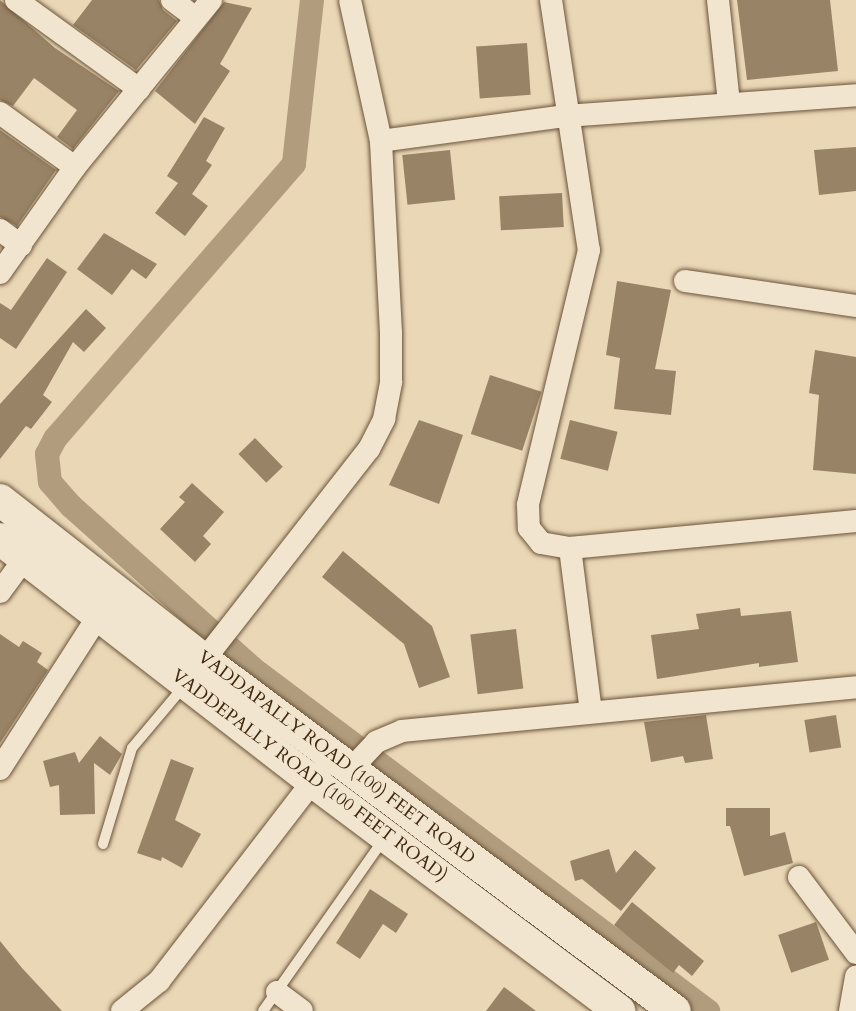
<!DOCTYPE html>
<html>
<head>
<meta charset="utf-8">
<style>
	body { margin:0 }
	#map { position:relative; width:856px; height:1011px; overflow:hidden; background:#ead7b6; font-family:Cardo,serif }
	div>[style] { position:absolute }
	.canal>* { height:24px; margin:-12px; padding:0 12px; transform-origin:12px; border-radius:12px; background:#b19c7d }
	.building>* { inset:0; background:#998366; transform-origin:0 0 }
	.roads { filter:drop-shadow(0 0 2px #6b5439) drop-shadow(0 0 2px #6b5439) }
	.service>* { height:10px; margin:-5px; padding:0 5px; transform-origin:5px; border-radius:5px; background:#f1e5d0 }
	.minor>* { height:22px; margin:-11px; padding:0 11px; transform-origin:11px; border-radius:11px; background:#f1e5d0 }
	.secondary>* { height:32px; margin:-16px; padding:0 16px; transform-origin:16px; border-radius:16px; background:#f1e5d0 }
	span { translate:-50% -50%; white-space:nowrap; text-align:center; line-height:1.15; -webkit-text-stroke:6px #f1e5d0; paint-order:stroke }
	.street-label { font-size:18px; color:#41290f }
</style>
</head>
<body>
<div id="map">
	<div class="canal">
		<i style="left:312px;top:0;width:165px;rotate:96.3deg"></i>
		<i style="left:294px;top:164px;width:364px;rotate:131deg"></i>
		<i style="left:55px;top:439px;width:17px;rotate:118deg"></i>
		<i style="left:47px;top:454px;width:28px;rotate:84deg"></i>
		<i style="left:50px;top:482px;width:32px;rotate:49deg"></i>
		<i style="left:71px;top:506px;width:243px;rotate:41.8deg"></i>
		<i style="left:252px;top:668px;width:571px;rotate:36.95deg"></i>
	</div>
	<div class="building">
		<i style="clip-path:polygon(0 0,55px 48px,119px 91px,73px 149px,57px 137px,77px 110px,34px 78px,13px 106px,0 100px)"></i>
		<i style="clip-path:polygon(92px 0,159px 0,163px 10px,177px 21px,136px 70px,73px 25px)"></i>
		<i style="clip-path:polygon(737px 0,830px 0,838px 71px,747px 80px)"></i>
		<i style="clip-path:polygon(224px 2px,252px 8px,220px 64px,230px 71px,195px 124px,155px 91px)"></i>
		<i style="left:527px;top:43px;width:52px;height:51px;rotate:86deg"></i>
		<i style="clip-path:polygon(204px 117px,225px 128px,206px 161px,212px 165px,192px 194px,208px 206px,185px 236px,155px 213px,178px 183px,167px 176px)"></i>
		<i style="clip-path:polygon(0 130px,56px 170px,17px 226px,0 217px)"></i>
		<i style="clip-path:polygon(856px 147px,856px 191px,819px 195px,814px 150px)"></i>
		<i style="left:450px;top:150px;width:50px;height:48px;rotate:84deg"></i>
		<i style="left:562px;top:193px;width:34px;height:63px;rotate:87deg"></i>
		<i style="clip-path:polygon(104px 233px,157px 264px,146px 279px,132px 269px,112px 295px,77px 269px)"></i>
		<i style="clip-path:polygon(47px 258px,67px 272px,16px 349px,0 338px,0 303px,11px 310px)"></i>
		<i style="clip-path:polygon(617px 281px,671px 290px,655px 369px,676px 371px,671px 415px,614px 409px,620px 358px,606px 355px)"></i>
		<i style="clip-path:polygon(86px 309px,106px 328px,84px 352px,73px 342px,43px 395px,52px 402px,31px 429px,26px 426px,0 459px,0 404px)"></i>
		<i style="clip-path:polygon(815px 350px,856px 357px,856px 474px,813px 470px,819px 395px,809px 393px)"></i>
		<i style="left:490px;top:375px;width:54px;height:62px;rotate:18deg"></i>
		<i style="clip-path:polygon(419px 420px,463px 435px,439px 504px,389px 485px)"></i>
		<i style="left:570px;top:420px;width:49px;height:40px;rotate:14deg"></i>
		<i style="left:255px;top:438px;width:40px;height:23px;rotate:46deg"></i>
		<i style="clip-path:polygon(192px 483px,224px 512px,203px 536px,211px 544px,195px 562px,160px 529px,185px 502px,179px 497px)"></i>
		<i style="clip-path:polygon(343px 551px,432px 626px,450px 677px,419px 688px,404px 644px,322px 577px)"></i>
		<i style="clip-path:polygon(740px 608px,741px 616px,791px 611px,798px 662px,759px 667px,759px 663px,657px 679px,651px 635px,699px 629px,696px 614px)"></i>
		<i style="left:516px;top:629px;width:60px;height:46px;rotate:83deg"></i>
		<i style="clip-path:polygon(0 634px,19px 647px,23px 641px,42px 653px,37px 662px,48px 670px,0 743px)"></i>
		<i style="clip-path:polygon(706px 715px,713px 759px,685px 763px,683px 756px,651px 762px,644px 722px)"></i>
		<i style="left:836px;top:715px;width:33px;height:32px;rotate:81deg"></i>
		<i style="clip-path:polygon(100px 736px,122px 754px,110px 775px,94px 763px,95px 814px,60px 815px,59px 785px,50px 787px,43px 761px,75px 752px,79px 763px)"></i>
		<i style="clip-path:polygon(171px 759px,194px 768px,175px 820px,201px 834px,182px 868px,162px 857px,161px 861px,137px 853px)"></i>
		<i style="clip-path:polygon(726px 808px,770px 808px,770px 836px,785px 832px,793px 863px,744px 876px,730px 826px,726px 826px)"></i>
		<i style="clip-path:polygon(609px 849px,616px 873px,635px 850px,656px 868px,621px 911px,582px 879px,575px 881px,570px 861px)"></i>
		<i style="clip-path:polygon(370px 889px,408px 914px,396px 933px,383px 924px,360px 959px,336px 943px)"></i>
		<i style="clip-path:polygon(632px 902px,704px 961px,692px 976px,679px 965px,673px 973px,614px 925px)"></i>
		<i style="left:816px;top:922px;width:40px;height:40px;rotate:71deg"></i>
		<i style="clip-path:polygon(0 941px,22px 968px,62px 1011px,0 1011px)"></i>
		<i style="clip-path:polygon(504px 987px,536px 1011px,486px 1011px)"></i>
	</div>
	<div class="roads">
		<div class="service">
			<i style="left:103px;top:844px;width:100px;rotate:-73.2deg"></i>
			<i style="left:132px;top:748px;width:82px;rotate:-49.9deg"></i>
			<i style="left:263px;top:1011px;width:210px;rotate:-54.9deg"></i>
		</div>
		<div class="minor">
			<i style="left:16px;top:0;width:152px;rotate:35.9deg"></i>
			<i style="left:172px;top:0;width:30px;rotate:37deg"></i>
			<i style="left:551px;top:0;width:253px;rotate:81.4deg"></i>
			<i style="left:589px;top:250px;width:262px;rotate:103.5deg"></i>
			<i style="left:528px;top:505px;width:23px;rotate:88deg"></i>
			<i style="left:529px;top:528px;width:19px;rotate:51deg"></i>
			<i style="left:541px;top:543px;width:29px;rotate:10deg"></i>
			<i style="left:570px;top:548px;width:287px;rotate:-5.4deg"></i>
			<i style="left:718px;top:0;width:104px;rotate:83.9deg"></i>
			<i style="left:0;top:113px;width:92px;rotate:35.8deg"></i>
			<i style="left:381px;top:141px;width:187px;rotate:-7.7deg"></i>
			<i style="left:566px;top:116px;width:291px;rotate:-4.1deg"></i>
			<i style="left:0;top:230px;width:26px;rotate:36deg"></i>
			<i style="left:0;top:273px;width:130px;rotate:-54.7deg"></i>
			<i style="left:75px;top:167px;width:215px;rotate:-50.8deg"></i>
			<i style="left:685px;top:281px;width:173px;rotate:8.3deg"></i>
			<i style="left:570px;top:548px;width:165px;rotate:82.7deg"></i>
			<i style="left:0;top:592px;width:42px;rotate:-53.7deg"></i>
			<i style="left:204px;top:660px;width:268px;rotate:-52deg"></i>
			<i style="left:369px;top:449px;width:34px;rotate:-63deg"></i>
			<i style="left:384px;top:419px;width:38px;rotate:-79deg"></i>
			<i style="left:391px;top:382px;width:49px;rotate:-90deg"></i>
			<i style="left:391px;top:333px;width:192px;rotate:-93deg"></i>
			<i style="left:381px;top:141px;width:144px;rotate:-102.4deg"></i>
			<i style="left:352px;top:768px;width:35px;rotate:-47deg"></i>
			<i style="left:376px;top:742px;width:28px;rotate:-23deg"></i>
			<i style="left:402px;top:731px;width:456px;rotate:-5.5deg"></i>
			<i style="left:0;top:769px;width:183px;rotate:-57.3deg"></i>
			<i style="left:799px;top:877px;width:95px;rotate:53.1deg"></i>
			<i style="left:277px;top:992px;width:31px;rotate:37deg"></i>
			<i style="left:122px;top:1011px;width:48px;rotate:-39deg"></i>
			<i style="left:159px;top:981px;width:265px;rotate:-52.4deg"></i>
			<i style="left:850px;top:1011px;width:35px;rotate:-80deg"></i>
		</div>
		<div class="secondary">
			<i style="left:0;top:500px;width:259px;rotate:38.1deg"></i>
			<i style="left:204px;top:660px;width:587px;rotate:36.69deg"></i>
			<i style="left:0;top:539px;width:395px;rotate:37.8deg"></i>
			<i style="left:312px;top:781px;width:384px;rotate:36.8deg"></i>
		</div>
	</div>
	<div class="street-label">
		<span style="left:336px;top:758px;rotate:37deg">VADDAPALLY ROAD (100) FEET ROAD</span>
		<span style="left:309px;top:776px;rotate:37deg">VADDEPALLY ROAD (100 FEET ROAD)</span>
	</div>
</div>
</body>
</html>
